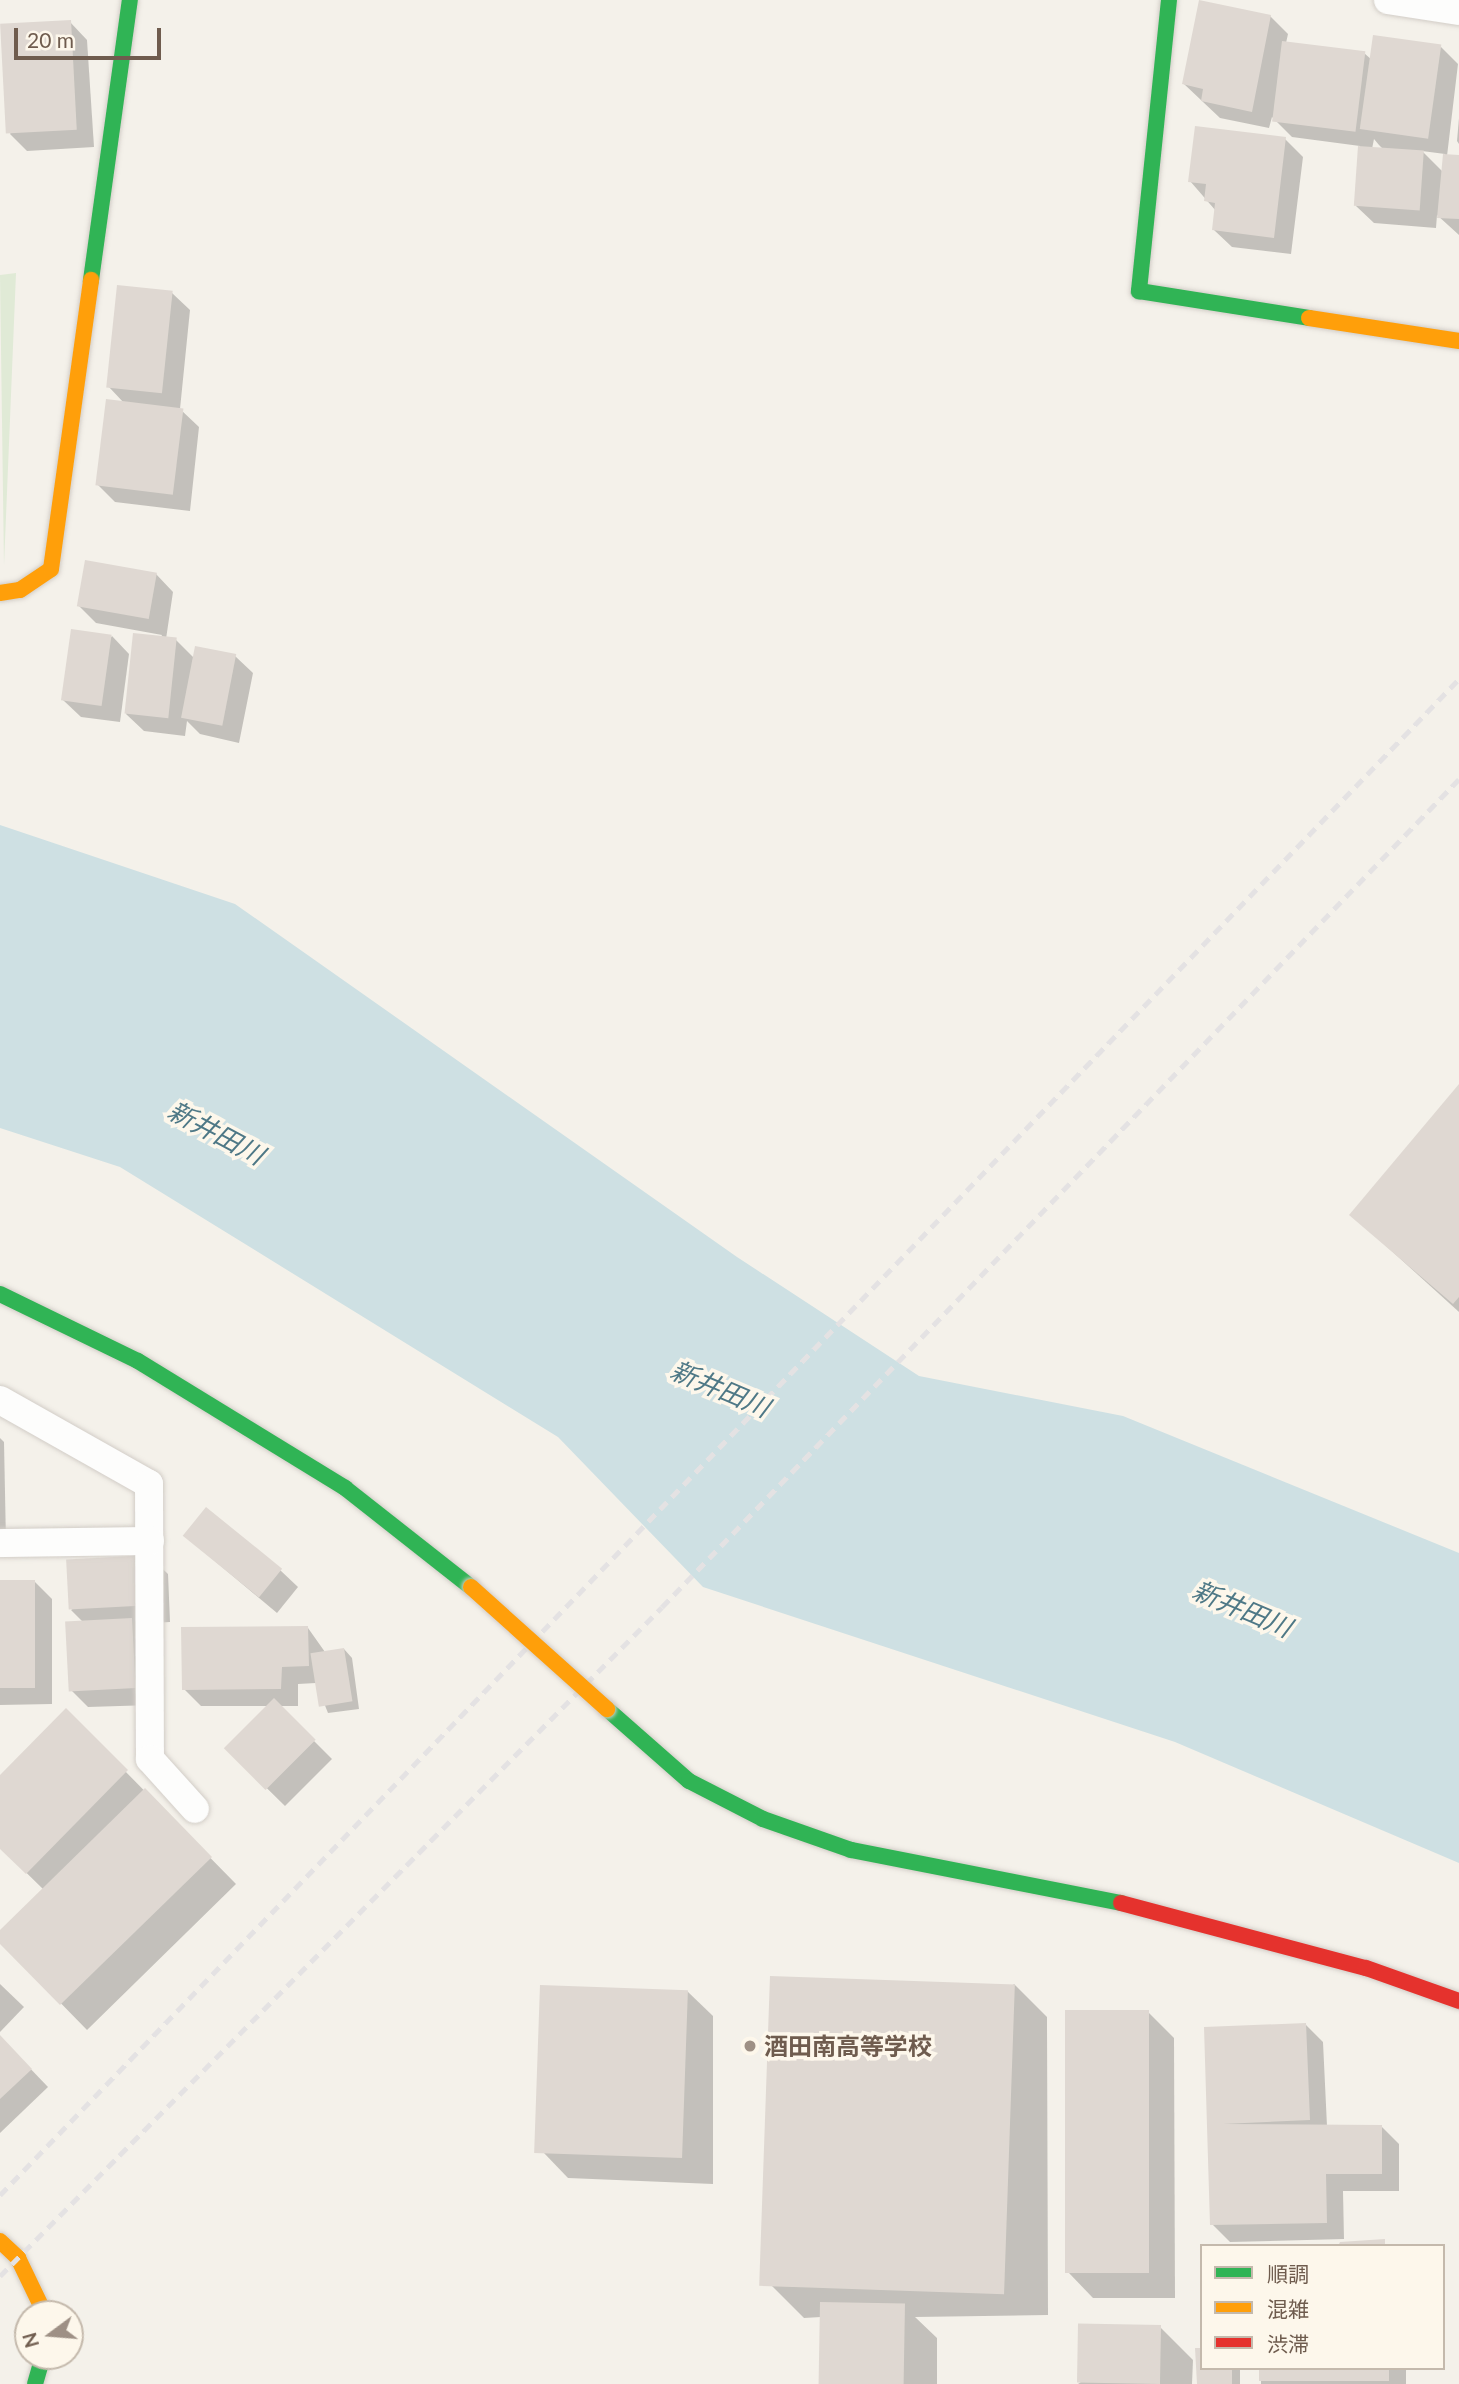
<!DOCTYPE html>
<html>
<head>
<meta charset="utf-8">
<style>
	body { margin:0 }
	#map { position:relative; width:1459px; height:2384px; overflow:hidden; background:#f4f1ea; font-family:Lato,"Noto Sans JP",sans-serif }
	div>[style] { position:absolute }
	.green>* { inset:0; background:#e0ead6 }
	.water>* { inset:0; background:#cee0e3 }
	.shadow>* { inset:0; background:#0003; transform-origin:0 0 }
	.building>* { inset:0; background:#dfd8d2; transform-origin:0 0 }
	.roads { filter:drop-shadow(0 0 2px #d2cdc7) drop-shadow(0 0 2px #d2cdc7) }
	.lane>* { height:28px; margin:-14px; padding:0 14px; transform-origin:14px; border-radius:14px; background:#fdfdfc }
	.fast>* { height:16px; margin:-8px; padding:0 8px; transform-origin:8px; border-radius:8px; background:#30b455 }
	.slow>* { height:16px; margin:-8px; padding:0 8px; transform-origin:8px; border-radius:8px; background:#ff9f0a }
	.jam>* { height:16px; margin:-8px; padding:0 8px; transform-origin:8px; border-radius:8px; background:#e5322d }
	.rail>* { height:5px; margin-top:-2.5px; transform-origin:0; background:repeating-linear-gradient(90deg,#e4e2e3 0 10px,transparent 0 17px) }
	.bridges { filter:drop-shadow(0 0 2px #d3cdc7) drop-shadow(0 0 2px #d3cdc7) }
	.slow-bridge>* { height:16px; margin:-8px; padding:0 8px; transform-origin:8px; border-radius:8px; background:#ff9f0a }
	.dots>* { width:19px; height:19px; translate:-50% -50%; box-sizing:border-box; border:4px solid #fdf7eb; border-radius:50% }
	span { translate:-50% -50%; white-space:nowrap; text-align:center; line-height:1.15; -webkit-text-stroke:7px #fdf7eb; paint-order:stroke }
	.poi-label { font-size:24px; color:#6f5c4e; font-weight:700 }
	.left { translate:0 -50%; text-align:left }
	.water-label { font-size:26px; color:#4e7886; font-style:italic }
	.legend { position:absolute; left:1200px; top:2244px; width:245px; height:126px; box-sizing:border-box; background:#fdf7eb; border:2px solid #c4b9ac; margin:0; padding:9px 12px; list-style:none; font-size:21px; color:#6f5c4e }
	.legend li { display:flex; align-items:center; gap:14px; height:35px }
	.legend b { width:35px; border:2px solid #c4b9ac }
	.north { position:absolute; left:14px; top:2300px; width:70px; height:70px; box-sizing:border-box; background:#fdf7eb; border:2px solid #c4b9ac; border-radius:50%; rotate:254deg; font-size:19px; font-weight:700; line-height:28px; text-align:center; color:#6f5c4e }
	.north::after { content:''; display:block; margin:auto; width:24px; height:32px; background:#9e9085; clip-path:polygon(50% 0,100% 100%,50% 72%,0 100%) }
	.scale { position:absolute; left:14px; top:28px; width:147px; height:32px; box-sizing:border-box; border:4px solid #6f5c4e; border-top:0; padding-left:9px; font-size:21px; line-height:24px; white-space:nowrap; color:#6f5c4e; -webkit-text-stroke:5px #fdf7eb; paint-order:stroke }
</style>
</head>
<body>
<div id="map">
	<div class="green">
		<i style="clip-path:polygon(16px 273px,4px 565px,0 275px)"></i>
	</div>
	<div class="water">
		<i style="clip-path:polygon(0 825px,235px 904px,737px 1257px,919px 1376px,1123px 1416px,1459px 1553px,1459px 1863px,1175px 1742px,703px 1587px,558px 1437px,120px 1167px,0 1128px)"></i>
	</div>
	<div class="shadow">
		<i style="clip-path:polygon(evenodd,1270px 16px,1288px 34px,1286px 43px,1364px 53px,1372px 60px,1440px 46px,1458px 64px,1447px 156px,1459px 157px,1459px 235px,1437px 215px,1436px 228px,1374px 223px,1356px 206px,1360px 146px,1292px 137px,1272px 117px,1269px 128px,1220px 118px,1184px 84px,1270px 16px,1374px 139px,1379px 145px,1384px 150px,1372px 149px,1374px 139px,1270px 16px,1422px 151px,1445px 154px,1443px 172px,1422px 151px)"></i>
		<i style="clip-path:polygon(70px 22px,87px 40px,94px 147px,27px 151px,10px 134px)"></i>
		<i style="clip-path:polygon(1459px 118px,1459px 144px,1457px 141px)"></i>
		<i style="clip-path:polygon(1285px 139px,1303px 157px,1291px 254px,1232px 247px,1214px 230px,1216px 211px,1190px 181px)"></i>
		<i style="clip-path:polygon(172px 293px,190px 310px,180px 409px,199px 427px,190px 511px,115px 502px,98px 485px,124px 403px,108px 386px)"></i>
		<i style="clip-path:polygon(156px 574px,173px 592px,166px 639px,176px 640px,194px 658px,235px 656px,253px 673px,239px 743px,200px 734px,187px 721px,185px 736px,144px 731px,126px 714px,162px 635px,96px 623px,79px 606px)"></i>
		<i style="clip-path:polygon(112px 636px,129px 654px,120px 722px,81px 717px,63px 700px)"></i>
		<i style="clip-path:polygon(1459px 1087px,1459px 1312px,1352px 1215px)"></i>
		<i style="clip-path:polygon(0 1438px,4px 1442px,6px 1542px,0 1542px)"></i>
		<i style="clip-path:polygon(185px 1536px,280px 1570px,298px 1587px,277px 1613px)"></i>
		<i style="clip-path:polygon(150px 1557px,168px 1574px,170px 1622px,136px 1624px,152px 1705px,88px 1707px,71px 1690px,83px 1622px,71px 1610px)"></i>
		<i style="clip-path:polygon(34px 1581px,52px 1599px,52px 1704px,0 1705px,0 1582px)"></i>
		<i style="clip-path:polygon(308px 1628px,325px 1652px,344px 1649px,352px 1658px,359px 1709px,328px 1713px,316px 1683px,298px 1684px,298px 1706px,279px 1706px,332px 1759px,285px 1806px,227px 1749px,269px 1706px,201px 1706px,184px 1689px)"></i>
		<i style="clip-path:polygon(66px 1711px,236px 1884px,87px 2030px,0 1941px,0 1933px,44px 1890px,0 1847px,0 1778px)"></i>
		<i style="clip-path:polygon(0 1984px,24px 2007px,0 2032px)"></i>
		<i style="clip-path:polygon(1014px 1984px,1047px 2017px,1048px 2315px,915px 2317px,937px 2338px,937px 2384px,820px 2384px,821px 2317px,804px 2318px,771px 2285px)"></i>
		<i style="clip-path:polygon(687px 1991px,713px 2016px,713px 2184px,568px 2178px,543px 2152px)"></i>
		<i style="clip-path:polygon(1148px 2012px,1174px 2038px,1175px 2298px,1093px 2298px,1068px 2272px)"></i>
		<i style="clip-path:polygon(1306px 2025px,1323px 2042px,1327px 2126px,1382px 2127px,1399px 2144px,1399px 2191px,1343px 2191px,1344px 2239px,1230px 2242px,1212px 2224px,1206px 2029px)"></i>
		<i style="clip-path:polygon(0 2037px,48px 2087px,0 2133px)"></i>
		<i style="clip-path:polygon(1160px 2327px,1193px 2360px,1192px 2384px,1078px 2384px)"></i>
		<i style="left:1202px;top:2368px;width:38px;height:16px"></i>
		<i style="left:1261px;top:2368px;width:145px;height:16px"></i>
	</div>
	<div class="building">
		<i style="clip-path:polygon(1199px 0,1271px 15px,1252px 112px,1201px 101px,1203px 89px,1182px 84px)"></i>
		<i style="left:71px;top:20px;width:110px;height:71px;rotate:87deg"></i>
		<i style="left:1373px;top:35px;width:69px;height:95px;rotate:8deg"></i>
		<i style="left:1282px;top:41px;width:84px;height:81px;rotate:7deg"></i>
		<i style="clip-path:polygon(1195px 126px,1286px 137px,1274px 238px,1212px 230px,1215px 203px,1204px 201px,1206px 184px,1188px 182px)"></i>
		<i style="left:1358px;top:146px;width:66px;height:60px;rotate:4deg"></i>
		<i style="clip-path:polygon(1443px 154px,1459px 155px,1459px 219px,1437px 218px)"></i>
		<i style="left:117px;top:285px;width:56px;height:103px;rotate:6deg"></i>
		<i style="left:106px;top:399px;width:78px;height:87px;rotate:7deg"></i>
		<i style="left:85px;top:560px;width:73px;height:47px;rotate:10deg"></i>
		<i style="left:71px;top:629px;width:41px;height:72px;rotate:8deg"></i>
		<i style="left:133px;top:633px;width:44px;height:81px;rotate:6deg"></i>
		<i style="left:195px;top:646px;width:42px;height:73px;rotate:11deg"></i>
		<i style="clip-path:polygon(1459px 1084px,1459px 1297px,1453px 1304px,1349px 1215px)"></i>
		<i style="left:206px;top:1507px;width:98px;height:37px;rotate:39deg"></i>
		<i style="left:151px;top:1555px;width:50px;height:85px;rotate:87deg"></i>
		<i style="left:0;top:1580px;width:35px;height:108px"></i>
		<i style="left:132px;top:1618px;width:70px;height:67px;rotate:87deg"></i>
		<i style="clip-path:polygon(308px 1626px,309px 1666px,282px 1667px,281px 1689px,182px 1690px,181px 1627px)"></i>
		<i style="left:344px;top:1648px;width:54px;height:34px;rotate:81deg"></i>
		<i style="left:274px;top:1698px;width:59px;height:71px;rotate:45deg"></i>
		<i style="clip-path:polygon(66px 1708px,128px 1770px,26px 1874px,0 1849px,0 1775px)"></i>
		<i style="clip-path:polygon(145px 1788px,212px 1857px,60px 2005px,0 1944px,0 1930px)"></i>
		<i style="left:770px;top:1976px;width:245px;height:310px;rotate:2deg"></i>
		<i style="left:540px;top:1985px;width:148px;height:168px;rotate:2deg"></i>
		<i style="left:1065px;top:2010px;width:84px;height:263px"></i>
		<i style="clip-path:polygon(1306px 2023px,1310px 2120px,1223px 2124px,1382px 2125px,1382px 2174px,1326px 2174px,1327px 2223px,1210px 2225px,1204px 2027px)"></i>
		<i style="clip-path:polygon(0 2035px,32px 2069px,0 2099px)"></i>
		<i style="clip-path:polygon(1385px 2239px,1385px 2246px,1338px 2246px,1340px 2242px)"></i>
		<i style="left:820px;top:2302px;width:85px;height:82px;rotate:1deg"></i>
		<i style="left:1161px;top:2325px;width:59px;height:83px;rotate:91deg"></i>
		<i style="clip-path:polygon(1195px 2348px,1202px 2348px,1202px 2368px,1232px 2368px,1232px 2384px,1197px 2384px)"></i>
		<i style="left:1259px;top:2368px;width:130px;height:13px"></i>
	</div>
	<div class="roads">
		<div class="lane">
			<i style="left:1388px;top:0;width:72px;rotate:8.8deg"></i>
			<i style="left:0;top:1400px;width:171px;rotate:29.4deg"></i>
			<i style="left:149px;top:1484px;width:275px;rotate:89.8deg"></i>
			<i style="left:150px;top:1759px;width:67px;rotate:48deg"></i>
			<i style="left:0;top:1543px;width:150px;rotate:-0.8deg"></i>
		</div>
		<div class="fast">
			<i style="left:1169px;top:0;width:293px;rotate:95.9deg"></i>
			<i style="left:1139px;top:291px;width:172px;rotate:9deg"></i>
			<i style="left:91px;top:280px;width:283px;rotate:-82.1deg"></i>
			<i style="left:0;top:1294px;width:153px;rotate:25.9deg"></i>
			<i style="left:138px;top:1361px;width:243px;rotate:31.5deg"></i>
			<i style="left:345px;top:1488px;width:160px;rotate:38.2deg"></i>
			<i style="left:607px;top:1709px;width:109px;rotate:41.3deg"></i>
			<i style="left:689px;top:1781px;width:83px;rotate:27.2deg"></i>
			<i style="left:763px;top:1819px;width:93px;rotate:19.4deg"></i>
			<i style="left:851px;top:1850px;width:275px;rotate:11.1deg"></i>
			<i style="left:35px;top:2384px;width:29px;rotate:-74deg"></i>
		</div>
		<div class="slow">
			<i style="left:1309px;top:318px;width:152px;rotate:8.7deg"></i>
			<i style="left:0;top:593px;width:20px;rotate:-9deg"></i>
			<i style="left:20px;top:590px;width:37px;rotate:-34deg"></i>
			<i style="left:51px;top:569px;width:292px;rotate:-82.1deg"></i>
			<i style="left:0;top:2241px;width:25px;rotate:43deg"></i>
			<i style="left:18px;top:2258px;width:62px;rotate:64.3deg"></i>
		</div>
		<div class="jam">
			<i style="left:1121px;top:1903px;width:253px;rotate:14.9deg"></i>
			<i style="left:1366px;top:1968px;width:99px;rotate:19.5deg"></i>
		</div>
	</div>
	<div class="rail">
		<i style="left:0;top:2195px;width:2104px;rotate:-46.1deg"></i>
		<i style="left:0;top:2276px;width:941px;rotate:-45.3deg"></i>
		<i style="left:662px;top:1607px;width:1149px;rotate:-46.09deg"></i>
	</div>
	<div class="bridges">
		<div class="slow-bridge">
			<i style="left:471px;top:1587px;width:183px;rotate:41.9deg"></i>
		</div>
	</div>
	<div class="dots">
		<i style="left:750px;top:2046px;background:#9e9085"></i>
	</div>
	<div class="poi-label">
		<span class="left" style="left:764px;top:2046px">酒田南高等学校</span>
	</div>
	<div class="water-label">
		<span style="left:216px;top:1133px;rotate:28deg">新井田川</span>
		<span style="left:720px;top:1389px;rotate:23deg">新井田川</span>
		<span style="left:1242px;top:1609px;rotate:23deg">新井田川</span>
	</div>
	<ul class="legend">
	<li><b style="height:9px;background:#30b455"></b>順調</li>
	<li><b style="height:9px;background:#ff9f0a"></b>混雑</li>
	<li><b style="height:9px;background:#e5322d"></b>渋滞</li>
	</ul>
	<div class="north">N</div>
	<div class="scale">20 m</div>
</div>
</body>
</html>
